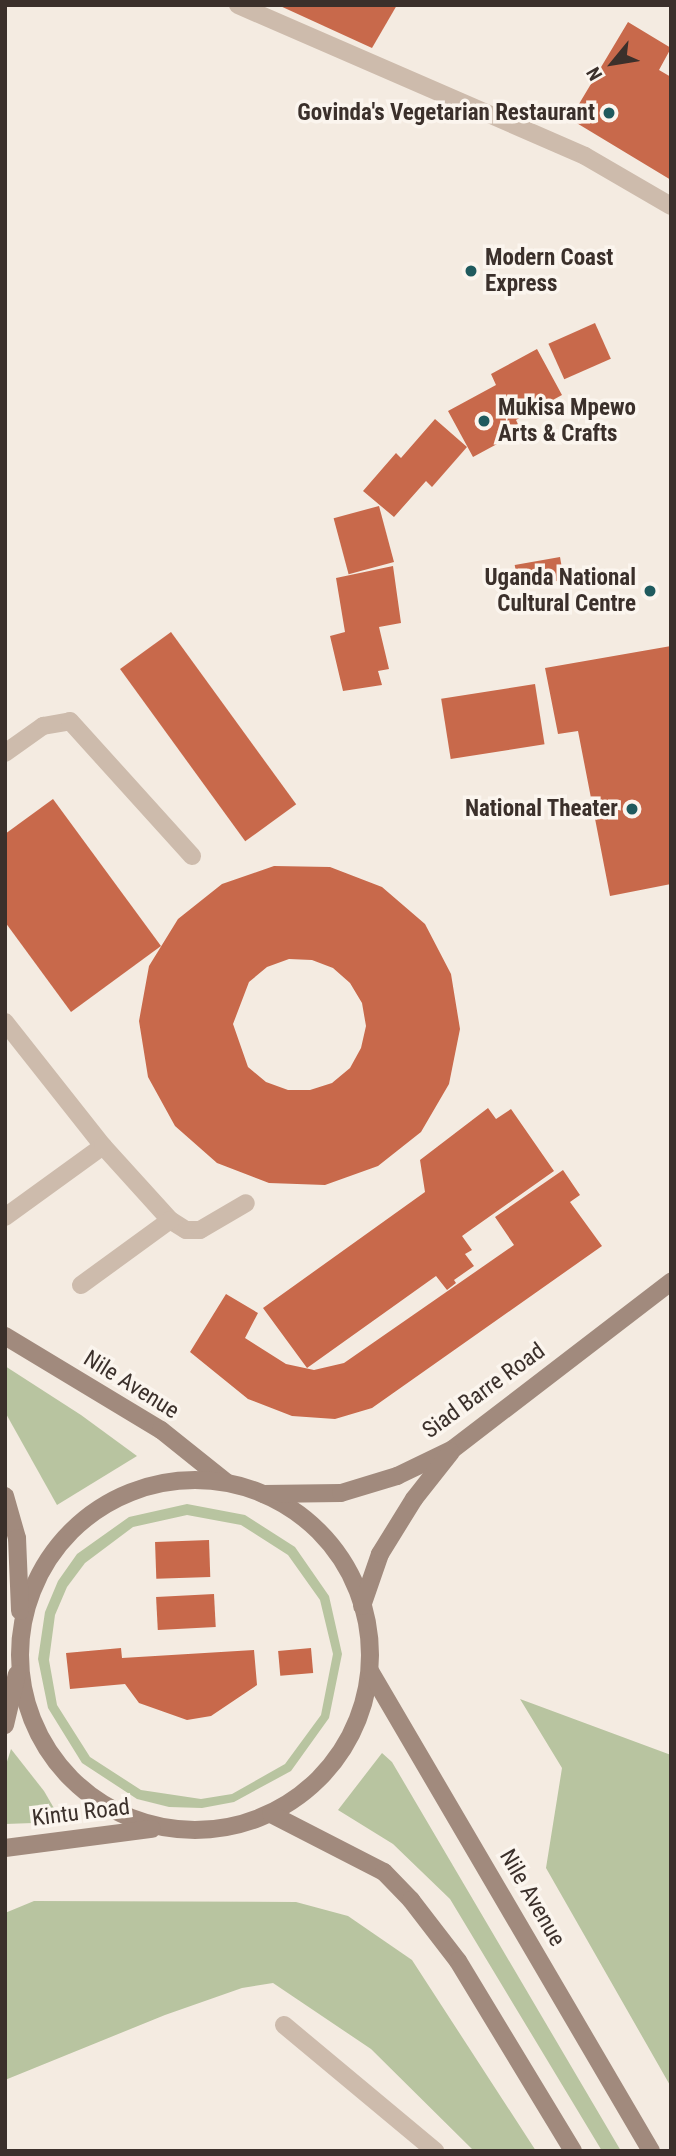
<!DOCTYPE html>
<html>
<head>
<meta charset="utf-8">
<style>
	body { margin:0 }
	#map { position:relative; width:676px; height:2156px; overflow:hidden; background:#f4ebe1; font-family:"Roboto Condensed",sans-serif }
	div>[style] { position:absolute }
	.green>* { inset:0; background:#b8c4a0 }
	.building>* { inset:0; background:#c8694b; transform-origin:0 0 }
	.lane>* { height:18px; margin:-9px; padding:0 9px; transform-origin:9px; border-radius:9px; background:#cdbbac }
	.street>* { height:18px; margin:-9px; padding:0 9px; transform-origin:9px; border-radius:9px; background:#cdbbac }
	.secondary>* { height:18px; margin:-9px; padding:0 9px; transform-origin:9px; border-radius:9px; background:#a18a7d }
	.secondary>.ring { margin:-9px; padding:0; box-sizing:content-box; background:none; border:18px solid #a18a7d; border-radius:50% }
	.dots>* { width:19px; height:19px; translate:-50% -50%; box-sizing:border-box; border:4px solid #fbf5ee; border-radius:50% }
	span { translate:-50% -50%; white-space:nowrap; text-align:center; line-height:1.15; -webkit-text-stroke:7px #fbf5ee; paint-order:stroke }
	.poi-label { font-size:23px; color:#3b302b; font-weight:700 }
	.right { translate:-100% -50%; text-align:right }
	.left { translate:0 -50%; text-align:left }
	.street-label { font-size:23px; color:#3b302b }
	.frame { position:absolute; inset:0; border:7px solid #3b302b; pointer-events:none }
	.north { position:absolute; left:578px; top:28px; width:70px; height:70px; -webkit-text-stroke:5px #fbf5ee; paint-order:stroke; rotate:240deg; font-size:19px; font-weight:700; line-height:28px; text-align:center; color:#3b302b }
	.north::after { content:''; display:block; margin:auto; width:24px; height:32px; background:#3b302b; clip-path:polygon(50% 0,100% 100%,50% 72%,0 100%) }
</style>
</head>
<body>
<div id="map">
	<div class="green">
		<i style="clip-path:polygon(5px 1366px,81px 1415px,137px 1456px,57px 1505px,5px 1412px)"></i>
		<i style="clip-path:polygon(evenodd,187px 1504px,245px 1515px,295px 1547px,329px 1596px,342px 1654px,329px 1718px,291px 1771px,234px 1802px,202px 1808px,169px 1807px,137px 1799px,82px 1763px,48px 1708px,38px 1659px,45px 1612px,58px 1581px,77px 1554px,129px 1517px,187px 1504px,187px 1515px,241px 1525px,288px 1555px,320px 1600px,333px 1654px,321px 1715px,285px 1764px,232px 1794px,201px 1799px,141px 1790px,90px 1757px,57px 1705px,49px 1660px,55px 1615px,67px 1587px,85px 1563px,133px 1527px,187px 1515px)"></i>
		<i style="clip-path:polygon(520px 1699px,671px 1755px,671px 2087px,546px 1868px,562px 1768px)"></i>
		<i style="clip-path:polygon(11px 1749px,44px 1791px,62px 1822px,5px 1824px,5px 1768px)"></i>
		<i style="clip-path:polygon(382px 1753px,392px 1762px,621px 2151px,602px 2151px,450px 1899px,393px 1844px,338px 1810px)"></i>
		<i style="clip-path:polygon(34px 1901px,296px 1902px,348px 1916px,412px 1960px,536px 2151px,474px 2151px,371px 2049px,273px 1983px,242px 1988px,165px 2015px,5px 2080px,5px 1913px)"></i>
	</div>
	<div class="building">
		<i style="clip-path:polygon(278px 5px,397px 5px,372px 48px)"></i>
		<i style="clip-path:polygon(628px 22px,671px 48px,659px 70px,671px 77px,671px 180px,570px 119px)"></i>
		<i style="left:595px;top:323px;width:39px;height:51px;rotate:66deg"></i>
		<i style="clip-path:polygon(537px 349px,562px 395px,516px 420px,521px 431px,473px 457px,448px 411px,496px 385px,491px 374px)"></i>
		<i style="clip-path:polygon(435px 419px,467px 447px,432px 487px,426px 481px,394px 517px,363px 491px,396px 453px,401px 458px)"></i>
		<i style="left:379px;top:506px;width:58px;height:47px;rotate:75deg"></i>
		<i style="left:560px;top:557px;width:23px;height:46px;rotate:80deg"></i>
		<i style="clip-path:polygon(393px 566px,401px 623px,379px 627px,389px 669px,378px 671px,382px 685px,343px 691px,330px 636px,345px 632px,336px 578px)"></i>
		<i style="left:171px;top:632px;width:213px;height:63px;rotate:54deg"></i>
		<i style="clip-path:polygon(671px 646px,671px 884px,610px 896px,578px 731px,558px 734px,545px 668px)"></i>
		<i style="left:535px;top:684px;width:61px;height:95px;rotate:81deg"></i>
		<i style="clip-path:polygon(53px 799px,161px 946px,71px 1012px,5px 922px,5px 834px)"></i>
		<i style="clip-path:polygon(evenodd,274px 866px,330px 867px,382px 887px,425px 924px,451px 974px,460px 1029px,449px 1084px,421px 1132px,378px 1166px,325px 1185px,269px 1183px,217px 1163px,175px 1126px,148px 1077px,139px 1021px,149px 966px,178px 919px,222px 884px,274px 866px,289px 959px,312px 960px,333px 968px,350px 983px,362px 1003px,366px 1026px,361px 1048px,350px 1068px,332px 1083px,310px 1090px,288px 1090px,266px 1082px,248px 1067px,233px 1024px,249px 982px,267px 967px,289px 959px)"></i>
		<i style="clip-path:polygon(488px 1108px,496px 1119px,511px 1109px,554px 1171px,462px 1236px,472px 1250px,465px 1254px,474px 1266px,454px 1280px,456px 1283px,447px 1290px,436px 1276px,307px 1368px,263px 1308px,425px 1192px,420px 1160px)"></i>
		<i style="clip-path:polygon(563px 1170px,580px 1195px,570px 1202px,602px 1246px,372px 1408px,335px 1419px,292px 1416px,248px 1399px,190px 1352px,226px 1294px,258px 1313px,245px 1338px,286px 1364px,314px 1370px,344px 1363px,514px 1245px,495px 1217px)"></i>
		<i style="left:209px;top:1540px;width:37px;height:54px;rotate:88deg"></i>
		<i style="left:214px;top:1594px;width:33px;height:58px;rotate:87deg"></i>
		<i style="clip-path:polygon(121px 1648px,122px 1658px,254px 1650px,257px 1685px,211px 1716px,187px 1720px,139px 1703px,125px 1684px,70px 1689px,66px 1653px)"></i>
		<i style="left:311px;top:1648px;width:25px;height:33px;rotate:85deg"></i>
	</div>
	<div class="lane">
		<i style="left:5px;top:753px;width:47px;rotate:-35.4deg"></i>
		<i style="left:43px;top:726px;width:27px;rotate:-10deg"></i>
		<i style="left:70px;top:721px;width:182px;rotate:47.9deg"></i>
		<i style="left:5px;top:1022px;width:158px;rotate:51.7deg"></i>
		<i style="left:103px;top:1146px;width:121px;rotate:144.1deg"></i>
		<i style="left:103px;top:1146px;width:100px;rotate:47.8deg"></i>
		<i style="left:170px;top:1220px;width:19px;rotate:32deg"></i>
		<i style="left:186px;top:1230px;width:14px"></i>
		<i style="left:200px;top:1230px;width:53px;rotate:-30.4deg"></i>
		<i style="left:81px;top:1285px;width:110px;rotate:-36.1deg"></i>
		<i style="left:284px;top:2025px;width:197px;rotate:39.8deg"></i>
	</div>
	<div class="street">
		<i style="left:238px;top:5px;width:378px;rotate:23.5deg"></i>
		<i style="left:585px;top:156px;width:99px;rotate:30.2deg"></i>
	</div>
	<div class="secondary">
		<i style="left:5px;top:1336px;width:182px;rotate:31.1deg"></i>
		<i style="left:161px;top:1430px;width:83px;rotate:38.7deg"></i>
		<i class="ring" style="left:20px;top:1480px;width:332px;height:332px"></i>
		<i style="left:264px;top:1494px;width:77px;rotate:-0.7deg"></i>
		<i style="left:341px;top:1493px;width:59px;rotate:-16.9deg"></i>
		<i style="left:397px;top:1476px;width:62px;rotate:-25.7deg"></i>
		<i style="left:453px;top:1449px;width:275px;rotate:-37.5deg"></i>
		<i style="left:5px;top:1496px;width:44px;rotate:74.1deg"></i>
		<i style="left:17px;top:1538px;width:73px;rotate:87.6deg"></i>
		<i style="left:362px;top:1606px;width:55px;rotate:-70.9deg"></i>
		<i style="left:380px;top:1554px;width:65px;rotate:-58.3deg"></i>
		<i style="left:414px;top:1499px;width:60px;rotate:-51.8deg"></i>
		<i style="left:370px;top:1671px;width:556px;rotate:59.65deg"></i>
		<i style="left:5px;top:1725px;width:52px;rotate:-76.8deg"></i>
		<i style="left:271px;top:1814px;width:127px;rotate:27.2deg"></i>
		<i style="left:384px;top:1872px;width:39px;rotate:46deg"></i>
		<i style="left:411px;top:1900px;width:77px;rotate:52.4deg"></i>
		<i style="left:458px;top:1961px;width:222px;rotate:58.8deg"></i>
		<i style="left:5px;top:1848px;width:148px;rotate:-7.4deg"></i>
	</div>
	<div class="dots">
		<i style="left:609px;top:113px;background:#1f5a5e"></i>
		<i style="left:471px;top:271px;background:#1f5a5e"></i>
		<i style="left:484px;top:421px;background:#1f5a5e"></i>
		<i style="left:650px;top:591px;background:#1f5a5e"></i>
		<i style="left:632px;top:809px;background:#1f5a5e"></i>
	</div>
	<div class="poi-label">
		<span class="right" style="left:595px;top:113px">Govinda's Vegetarian Restaurant</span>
		<span class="left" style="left:485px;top:271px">Modern Coast<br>Express</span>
		<span class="left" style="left:498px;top:421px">Mukisa Mpewo<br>Arts &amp; Crafts</span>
		<span class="right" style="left:636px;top:591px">Uganda National<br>Cultural Centre</span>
		<span class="right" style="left:618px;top:809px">National Theater</span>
	</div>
	<div class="street-label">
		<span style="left:131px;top:1385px;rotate:32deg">Nile Avenue</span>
		<span style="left:484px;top:1391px;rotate:-36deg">Siad Barre Road</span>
		<span style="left:81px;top:1813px;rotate:-7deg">Kintu Road</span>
		<span style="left:532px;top:1898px;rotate:60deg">Nile Avenue</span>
	</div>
	<div class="frame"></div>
	<div class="north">N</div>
</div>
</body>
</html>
